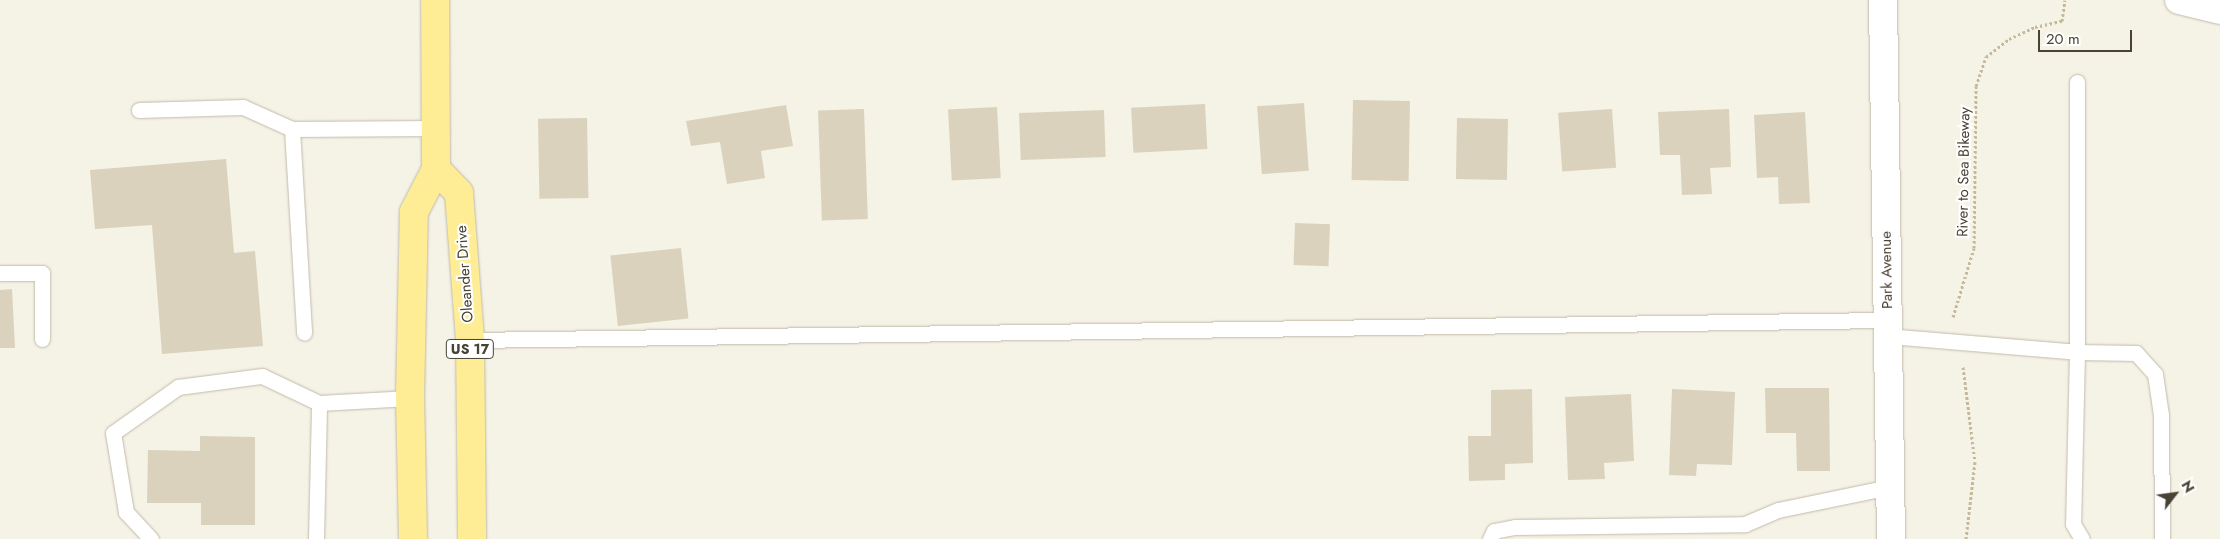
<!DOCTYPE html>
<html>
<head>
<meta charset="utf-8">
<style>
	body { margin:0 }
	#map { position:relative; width:2220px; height:539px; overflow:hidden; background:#f5f2e6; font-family:Jost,sans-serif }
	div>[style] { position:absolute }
	.building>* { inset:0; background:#dad2bd; transform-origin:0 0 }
	.path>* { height:3px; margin-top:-1.5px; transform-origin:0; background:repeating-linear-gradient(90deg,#c4b998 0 2.5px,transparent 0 5px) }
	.roads { filter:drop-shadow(0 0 1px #c1bba8) drop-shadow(0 0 1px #c1bba8) }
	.service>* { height:15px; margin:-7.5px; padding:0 7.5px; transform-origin:7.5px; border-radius:7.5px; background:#fff }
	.minor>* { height:28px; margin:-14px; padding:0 14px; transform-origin:14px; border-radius:14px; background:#fff }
	.primary>* { height:28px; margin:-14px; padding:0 14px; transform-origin:14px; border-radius:14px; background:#ffed95 }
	span { translate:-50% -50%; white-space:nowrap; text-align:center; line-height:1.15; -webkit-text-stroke:4px #fff; paint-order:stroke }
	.shield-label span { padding:1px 4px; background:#fff; border:1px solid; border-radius:4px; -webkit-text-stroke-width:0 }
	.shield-label { font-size:14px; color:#484335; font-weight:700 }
	.street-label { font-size:15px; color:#484335 }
	.north { position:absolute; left:2150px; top:469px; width:50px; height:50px; -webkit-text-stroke:4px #fff; paint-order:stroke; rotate:60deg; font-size:14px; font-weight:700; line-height:20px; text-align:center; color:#484335 }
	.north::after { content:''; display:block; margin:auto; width:18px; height:22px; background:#484335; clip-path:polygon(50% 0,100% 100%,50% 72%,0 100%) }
	.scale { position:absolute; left:2038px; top:30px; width:94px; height:22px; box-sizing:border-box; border:2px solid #484335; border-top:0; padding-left:6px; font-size:15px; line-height:18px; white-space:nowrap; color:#484335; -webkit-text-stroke:4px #fff; paint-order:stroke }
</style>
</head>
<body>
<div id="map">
	<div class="building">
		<i style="left:1353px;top:100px;width:57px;height:80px;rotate:1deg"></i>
		<i style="left:1304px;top:103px;width:68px;height:47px;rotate:86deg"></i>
		<i style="left:1205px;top:104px;width:45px;height:74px;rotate:87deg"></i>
		<i style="clip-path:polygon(786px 105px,793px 146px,761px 151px,765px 178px,727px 184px,720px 142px,691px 146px,686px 121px)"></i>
		<i style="left:997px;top:107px;width:71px;height:49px;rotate:87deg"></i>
		<i style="left:864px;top:109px;width:110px;height:46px;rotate:88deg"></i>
		<i style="left:1612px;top:109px;width:59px;height:54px;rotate:86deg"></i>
		<i style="clip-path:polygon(1729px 109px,1731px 167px,1710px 168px,1712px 194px,1682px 195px,1680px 155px,1660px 155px,1658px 112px)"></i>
		<i style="left:1104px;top:110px;width:47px;height:85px;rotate:88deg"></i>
		<i style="clip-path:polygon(1805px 112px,1810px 203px,1779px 204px,1778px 177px,1757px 178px,1754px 115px)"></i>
		<i style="left:587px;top:118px;width:80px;height:49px;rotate:89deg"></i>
		<i style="left:1457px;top:118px;width:51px;height:61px;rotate:1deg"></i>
		<i style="clip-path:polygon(226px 159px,234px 253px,255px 251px,263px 346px,162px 354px,152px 225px,95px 229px,90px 170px)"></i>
		<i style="left:1295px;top:223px;width:35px;height:42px;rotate:2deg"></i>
		<i style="left:681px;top:248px;width:71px;height:71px;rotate:84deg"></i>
		<i style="clip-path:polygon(12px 289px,15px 348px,0 348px,0 290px)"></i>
		<i style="clip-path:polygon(1765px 388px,1829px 388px,1830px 471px,1797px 471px,1796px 433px,1766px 433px)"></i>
		<i style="clip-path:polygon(1532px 389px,1533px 463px,1505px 464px,1505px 480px,1469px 481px,1468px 436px,1491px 436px,1491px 390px)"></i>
		<i style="clip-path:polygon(1672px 389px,1735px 392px,1732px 465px,1697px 464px,1696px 476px,1669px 475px)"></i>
		<i style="clip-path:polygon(1631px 394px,1634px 461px,1604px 463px,1605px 479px,1568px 480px,1565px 397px)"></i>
		<i style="clip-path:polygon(200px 436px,255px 437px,255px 525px,201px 525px,201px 503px,147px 503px,148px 450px,200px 451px)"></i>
	</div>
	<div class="path">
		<i style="left:1953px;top:317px;width:72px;rotate:-73.1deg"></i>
		<i style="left:1974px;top:248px;width:162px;rotate:-89.3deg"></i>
		<i style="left:1976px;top:86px;width:31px;rotate:-71deg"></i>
		<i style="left:1986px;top:57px;width:29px;rotate:-38deg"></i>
		<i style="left:2009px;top:39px;width:29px;rotate:-25deg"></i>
		<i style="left:2035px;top:27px;width:28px;rotate:-13deg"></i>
		<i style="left:2062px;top:21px;width:21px;rotate:-82deg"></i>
		<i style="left:1963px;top:367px;width:96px;rotate:82.8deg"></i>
		<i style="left:1975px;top:462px;width:78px;rotate:96.7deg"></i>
	</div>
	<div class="roads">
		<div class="service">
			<i style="left:2077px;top:82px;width:270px;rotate:90deg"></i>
			<i style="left:2077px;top:352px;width:59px;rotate:1deg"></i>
			<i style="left:2136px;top:353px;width:28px;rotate:48deg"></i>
			<i style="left:2155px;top:374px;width:41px;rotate:81.7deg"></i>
			<i style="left:2161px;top:415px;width:124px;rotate:89.5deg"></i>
			<i style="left:139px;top:110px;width:104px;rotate:-1.7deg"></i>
			<i style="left:243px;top:107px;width:54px;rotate:24.2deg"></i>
			<i style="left:292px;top:129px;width:144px;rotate:-0.4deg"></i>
			<i style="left:292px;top:129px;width:204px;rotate:86.6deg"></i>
			<i style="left:0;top:273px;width:42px"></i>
			<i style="left:42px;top:273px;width:66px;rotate:90deg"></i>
			<i style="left:1888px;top:336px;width:190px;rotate:4.8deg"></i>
			<i style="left:2077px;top:352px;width:172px;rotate:91.3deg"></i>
			<i style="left:2073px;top:524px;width:17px;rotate:59deg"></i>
			<i style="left:470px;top:340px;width:1417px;rotate:-0.81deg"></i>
			<i style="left:151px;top:539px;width:37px;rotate:-133deg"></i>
			<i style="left:126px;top:512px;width:80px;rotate:-99.3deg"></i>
			<i style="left:113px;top:433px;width:80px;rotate:-35.3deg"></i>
			<i style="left:178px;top:387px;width:85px;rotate:-7.5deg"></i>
			<i style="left:262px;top:376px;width:63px;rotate:25.3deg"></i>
			<i style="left:319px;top:403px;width:91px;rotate:-3.1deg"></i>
			<i style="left:316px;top:539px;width:136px;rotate:-88.7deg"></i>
			<i style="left:1490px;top:539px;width:9px;rotate:-63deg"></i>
			<i style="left:1494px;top:531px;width:21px;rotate:-11deg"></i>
			<i style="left:1515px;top:527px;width:230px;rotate:-0.7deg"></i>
			<i style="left:1745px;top:524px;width:36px;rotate:-23deg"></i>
			<i style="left:1778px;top:510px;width:113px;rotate:-11.7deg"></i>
		</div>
		<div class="minor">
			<i style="left:1883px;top:0;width:539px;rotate:89.15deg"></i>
			<i style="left:2179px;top:0;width:42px;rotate:13.7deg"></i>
		</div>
		<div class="primary">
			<i style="left:436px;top:169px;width:33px;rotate:46deg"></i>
			<i style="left:459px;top:193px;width:147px;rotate:85.7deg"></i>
			<i style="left:470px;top:340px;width:199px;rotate:89.4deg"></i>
			<i style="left:413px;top:539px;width:141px;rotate:-91.2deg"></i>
			<i style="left:410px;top:398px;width:186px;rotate:-88.8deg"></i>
			<i style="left:414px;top:212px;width:48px;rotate:-62.9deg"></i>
			<i style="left:436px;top:169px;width:169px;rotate:-90.3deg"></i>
		</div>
	</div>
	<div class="shield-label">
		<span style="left:470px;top:349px">US 17</span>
	</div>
	<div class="street-label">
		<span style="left:1964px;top:172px;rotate:-89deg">River to Sea Bikeway</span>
		<span style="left:1887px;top:270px;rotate:-91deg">Park Avenue</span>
		<span style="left:465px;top:274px;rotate:-94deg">Oleander Drive</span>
	</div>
	<div class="north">N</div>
	<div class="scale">20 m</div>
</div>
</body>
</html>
